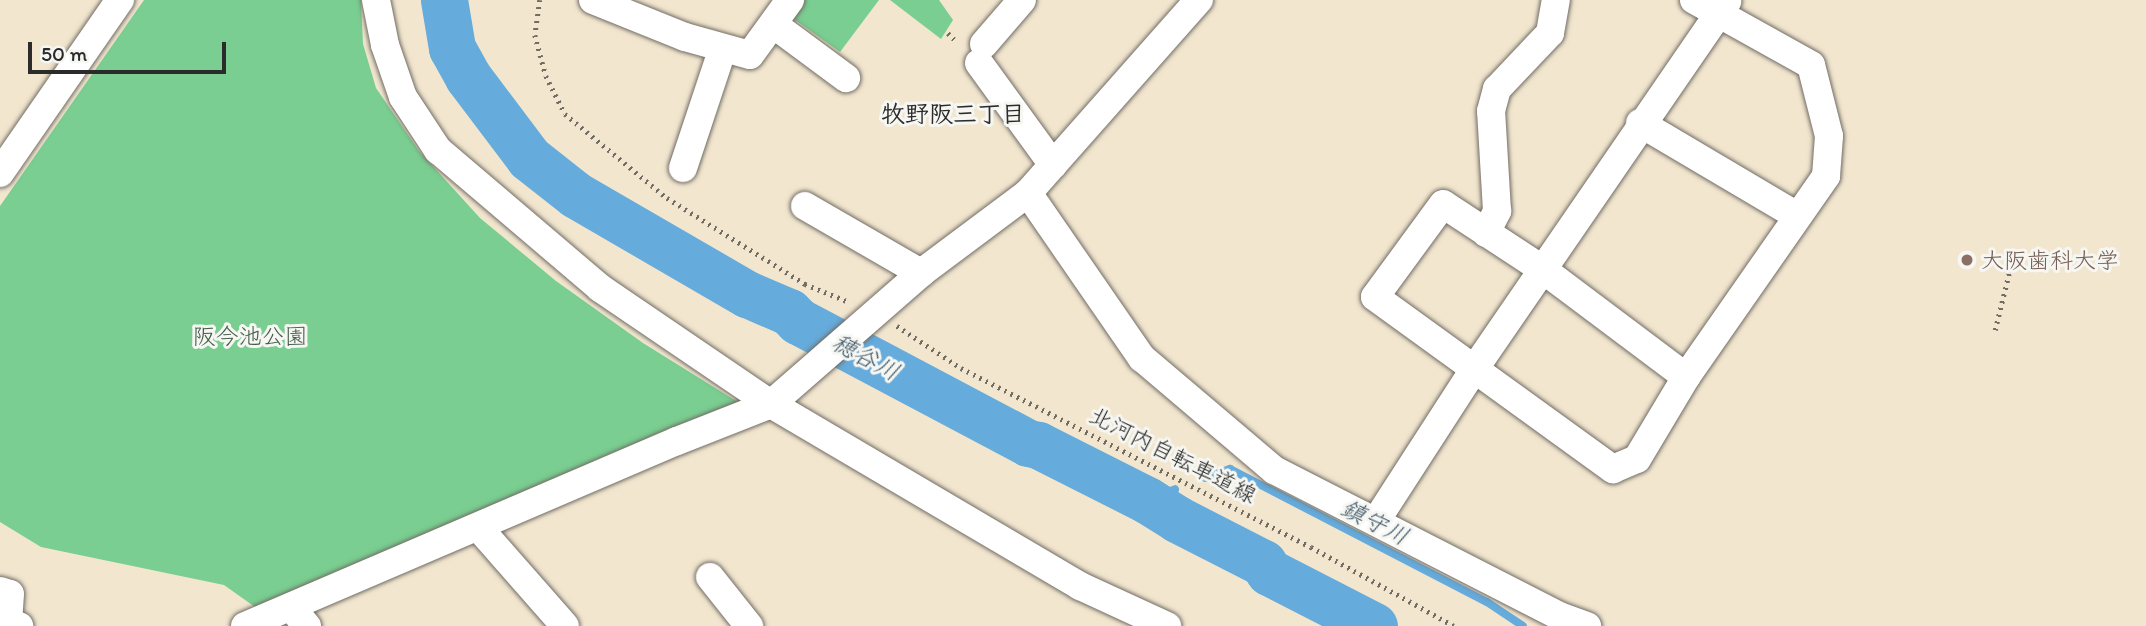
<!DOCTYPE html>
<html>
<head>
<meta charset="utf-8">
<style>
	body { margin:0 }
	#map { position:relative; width:2146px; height:626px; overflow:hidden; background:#f2e6cf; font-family:Itim,"Klee One",sans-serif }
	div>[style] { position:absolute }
	.green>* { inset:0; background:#7ace91 }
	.stream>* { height:8px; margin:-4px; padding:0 4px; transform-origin:4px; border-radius:4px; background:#65abdb }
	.river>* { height:47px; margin:-23.5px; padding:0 23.5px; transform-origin:23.5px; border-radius:23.5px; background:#65abdb }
	.path>* { height:4.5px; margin-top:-2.25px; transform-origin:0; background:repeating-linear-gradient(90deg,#716c64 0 2px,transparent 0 7px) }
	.roads { filter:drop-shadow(0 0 2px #716c64) drop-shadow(0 0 2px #716c64) }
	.minor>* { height:28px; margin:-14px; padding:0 14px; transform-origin:14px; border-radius:14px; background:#fff }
	.dots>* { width:19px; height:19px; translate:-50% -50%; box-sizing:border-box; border:4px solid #f6f6f2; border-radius:50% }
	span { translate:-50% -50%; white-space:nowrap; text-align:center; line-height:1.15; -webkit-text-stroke:6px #f6f6f2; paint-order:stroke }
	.education-label { font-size:23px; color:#785e54 }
	.left { translate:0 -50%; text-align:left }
	.park-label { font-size:23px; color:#435c4a }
	.street-label { font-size:23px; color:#2b2b2b }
	.neighbourhood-label { font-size:24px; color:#2b2b2b; font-weight:700 }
	.water-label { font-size:24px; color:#3f5869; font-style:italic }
	.scale { position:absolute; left:28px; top:42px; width:198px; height:32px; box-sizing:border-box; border:4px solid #2b2b2b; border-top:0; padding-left:9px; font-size:21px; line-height:24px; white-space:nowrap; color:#2b2b2b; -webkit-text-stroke:5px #f6f6f2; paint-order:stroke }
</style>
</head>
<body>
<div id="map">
	<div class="green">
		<i style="clip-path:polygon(144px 0,361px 0,363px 44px,376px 88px,419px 151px,480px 218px,556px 281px,643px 343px,741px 404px,255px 607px,224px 585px,41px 547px,0 522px,0 206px)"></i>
		<i style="clip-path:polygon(805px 0,879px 0,840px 52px,794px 19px)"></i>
		<i style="clip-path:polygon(890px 0,939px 0,953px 20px,941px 39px)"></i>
	</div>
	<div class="stream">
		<i style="left:1205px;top:478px;width:27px;rotate:-20deg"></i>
		<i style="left:1230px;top:469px;width:289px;rotate:27.4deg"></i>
		<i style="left:1487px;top:602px;width:43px;rotate:33.7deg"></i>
		<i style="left:1147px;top:500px;width:30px;rotate:-21deg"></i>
	</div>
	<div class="river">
		<i style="left:444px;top:0;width:49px;rotate:80.5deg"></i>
		<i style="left:452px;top:48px;width:33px;rotate:61deg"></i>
		<i style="left:468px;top:77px;width:101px;rotate:53deg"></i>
		<i style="left:529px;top:158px;width:60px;rotate:38.2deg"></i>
		<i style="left:576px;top:195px;width:198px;rotate:30.1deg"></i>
		<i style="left:747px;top:294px;width:46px;rotate:23.2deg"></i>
		<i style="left:789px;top:312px;width:13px;rotate:45deg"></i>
		<i style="left:798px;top:321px;width:260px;rotate:27.9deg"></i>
		<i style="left:1028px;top:443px;width:10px;rotate:11deg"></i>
		<i style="left:1038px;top:445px;width:122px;rotate:26.8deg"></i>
		<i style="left:1147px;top:500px;width:36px;rotate:32deg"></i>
		<i style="left:1177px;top:519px;width:97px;rotate:27.1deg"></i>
		<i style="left:1263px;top:563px;width:11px;rotate:56deg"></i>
		<i style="left:1269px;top:572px;width:118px;rotate:27.2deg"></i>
	</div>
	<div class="path">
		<i style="left:540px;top:0;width:35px;rotate:98deg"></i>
		<i style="left:535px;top:35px;width:42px;rotate:75deg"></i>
		<i style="left:546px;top:76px;width:42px;rotate:63.4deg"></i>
		<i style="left:565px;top:114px;width:132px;rotate:39.5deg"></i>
		<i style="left:667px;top:198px;width:163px;rotate:31.9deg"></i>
		<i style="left:805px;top:284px;width:48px;rotate:22.2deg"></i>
		<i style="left:948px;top:33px;width:14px;rotate:45deg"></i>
		<i style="left:897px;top:326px;width:77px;rotate:33.3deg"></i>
		<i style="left:961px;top:368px;width:393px;rotate:27.1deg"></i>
		<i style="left:1311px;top:547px;width:163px;rotate:28.9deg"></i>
		<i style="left:1995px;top:330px;width:83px;rotate:-76.1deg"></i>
	</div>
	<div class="roads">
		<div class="minor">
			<i style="left:376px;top:0;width:46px;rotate:78.7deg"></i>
			<i style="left:385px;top:45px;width:55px;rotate:70.9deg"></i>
			<i style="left:403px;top:97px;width:64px;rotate:56.6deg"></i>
			<i style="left:438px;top:150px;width:213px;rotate:40.4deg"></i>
			<i style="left:600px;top:288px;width:207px;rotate:34.2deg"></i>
			<i style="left:771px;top:404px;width:359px;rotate:30.5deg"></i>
			<i style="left:1080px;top:586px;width:96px;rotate:24.7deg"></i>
			<i style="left:593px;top:0;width:99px;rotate:21.9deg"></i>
			<i style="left:685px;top:37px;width:67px;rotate:15.5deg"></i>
			<i style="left:750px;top:55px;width:68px;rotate:-54deg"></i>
			<i style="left:773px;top:24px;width:91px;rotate:36.5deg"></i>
			<i style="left:984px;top:44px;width:58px;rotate:-49.2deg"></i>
			<i style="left:979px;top:63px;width:126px;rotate:54deg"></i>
			<i style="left:1640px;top:123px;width:182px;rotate:30.6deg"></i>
			<i style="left:683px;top:168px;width:126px;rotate:-71.6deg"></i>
			<i style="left:0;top:173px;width:211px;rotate:-55.3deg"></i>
			<i style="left:1028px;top:193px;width:201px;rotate:55.4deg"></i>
			<i style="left:1142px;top:358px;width:173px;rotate:40.3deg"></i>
			<i style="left:1274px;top:470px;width:320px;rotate:27.1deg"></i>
			<i style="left:1559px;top:616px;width:30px;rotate:20deg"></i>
			<i style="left:805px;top:206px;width:134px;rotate:30deg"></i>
			<i style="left:1486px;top:233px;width:25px;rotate:-63deg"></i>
			<i style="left:1497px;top:211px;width:100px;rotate:-93.4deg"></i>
			<i style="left:1491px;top:111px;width:23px;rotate:-75deg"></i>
			<i style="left:1497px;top:89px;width:77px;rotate:-46.6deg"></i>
			<i style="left:1550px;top:33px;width:34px;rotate:-80deg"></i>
			<i style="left:1686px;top:377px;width:180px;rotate:-143.1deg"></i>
			<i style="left:1542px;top:269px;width:118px;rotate:-146.7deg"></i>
			<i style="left:1443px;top:204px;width:115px;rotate:126.2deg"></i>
			<i style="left:1375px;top:297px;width:294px;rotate:35.9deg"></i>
			<i style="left:1613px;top:469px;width:26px;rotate:-23deg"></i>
			<i style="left:1637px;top:459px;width:96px;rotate:-59.1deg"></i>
			<i style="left:1686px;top:377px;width:245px;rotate:-55.1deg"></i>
			<i style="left:1826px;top:176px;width:40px;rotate:-85.7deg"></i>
			<i style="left:1829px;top:136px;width:73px;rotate:-104.2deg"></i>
			<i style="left:1811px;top:65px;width:134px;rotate:-150.9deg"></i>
			<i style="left:1376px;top:521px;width:179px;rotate:-57.1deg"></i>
			<i style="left:1473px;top:371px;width:449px;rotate:-55.5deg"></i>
			<i style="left:479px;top:528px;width:130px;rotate:48.7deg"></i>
			<i style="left:710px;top:577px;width:63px;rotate:51.5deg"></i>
			<i style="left:0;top:591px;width:10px;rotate:17deg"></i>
			<i style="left:10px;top:594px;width:28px;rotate:94deg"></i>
			<i style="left:8px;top:622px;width:12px;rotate:20deg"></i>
			<i style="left:291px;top:607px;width:25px;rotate:50deg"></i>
			<i style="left:245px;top:626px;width:470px;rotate:-23.2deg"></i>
			<i style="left:677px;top:441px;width:101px;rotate:-21.5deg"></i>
			<i style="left:771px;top:404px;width:199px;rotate:-41.1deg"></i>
			<i style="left:921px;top:273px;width:134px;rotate:-36.8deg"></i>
			<i style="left:1028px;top:193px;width:258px;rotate:-48.5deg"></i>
		</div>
	</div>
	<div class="dots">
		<i style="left:1967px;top:260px;background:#8d6e63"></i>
	</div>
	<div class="education-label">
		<span class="left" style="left:1981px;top:260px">大阪歯科大学</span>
	</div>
	<div class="park-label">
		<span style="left:250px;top:336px">阪今池公園</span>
	</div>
	<div class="street-label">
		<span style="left:1173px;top:455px;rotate:27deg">北河内自転車道線</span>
	</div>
	<div class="neighbourhood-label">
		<span style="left:953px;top:114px">牧野阪三丁目</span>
	</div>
	<div class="water-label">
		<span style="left:866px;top:357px;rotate:28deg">穂谷川</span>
		<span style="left:1375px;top:522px;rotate:27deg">鎮守川</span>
	</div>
	<div class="scale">50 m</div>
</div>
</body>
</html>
